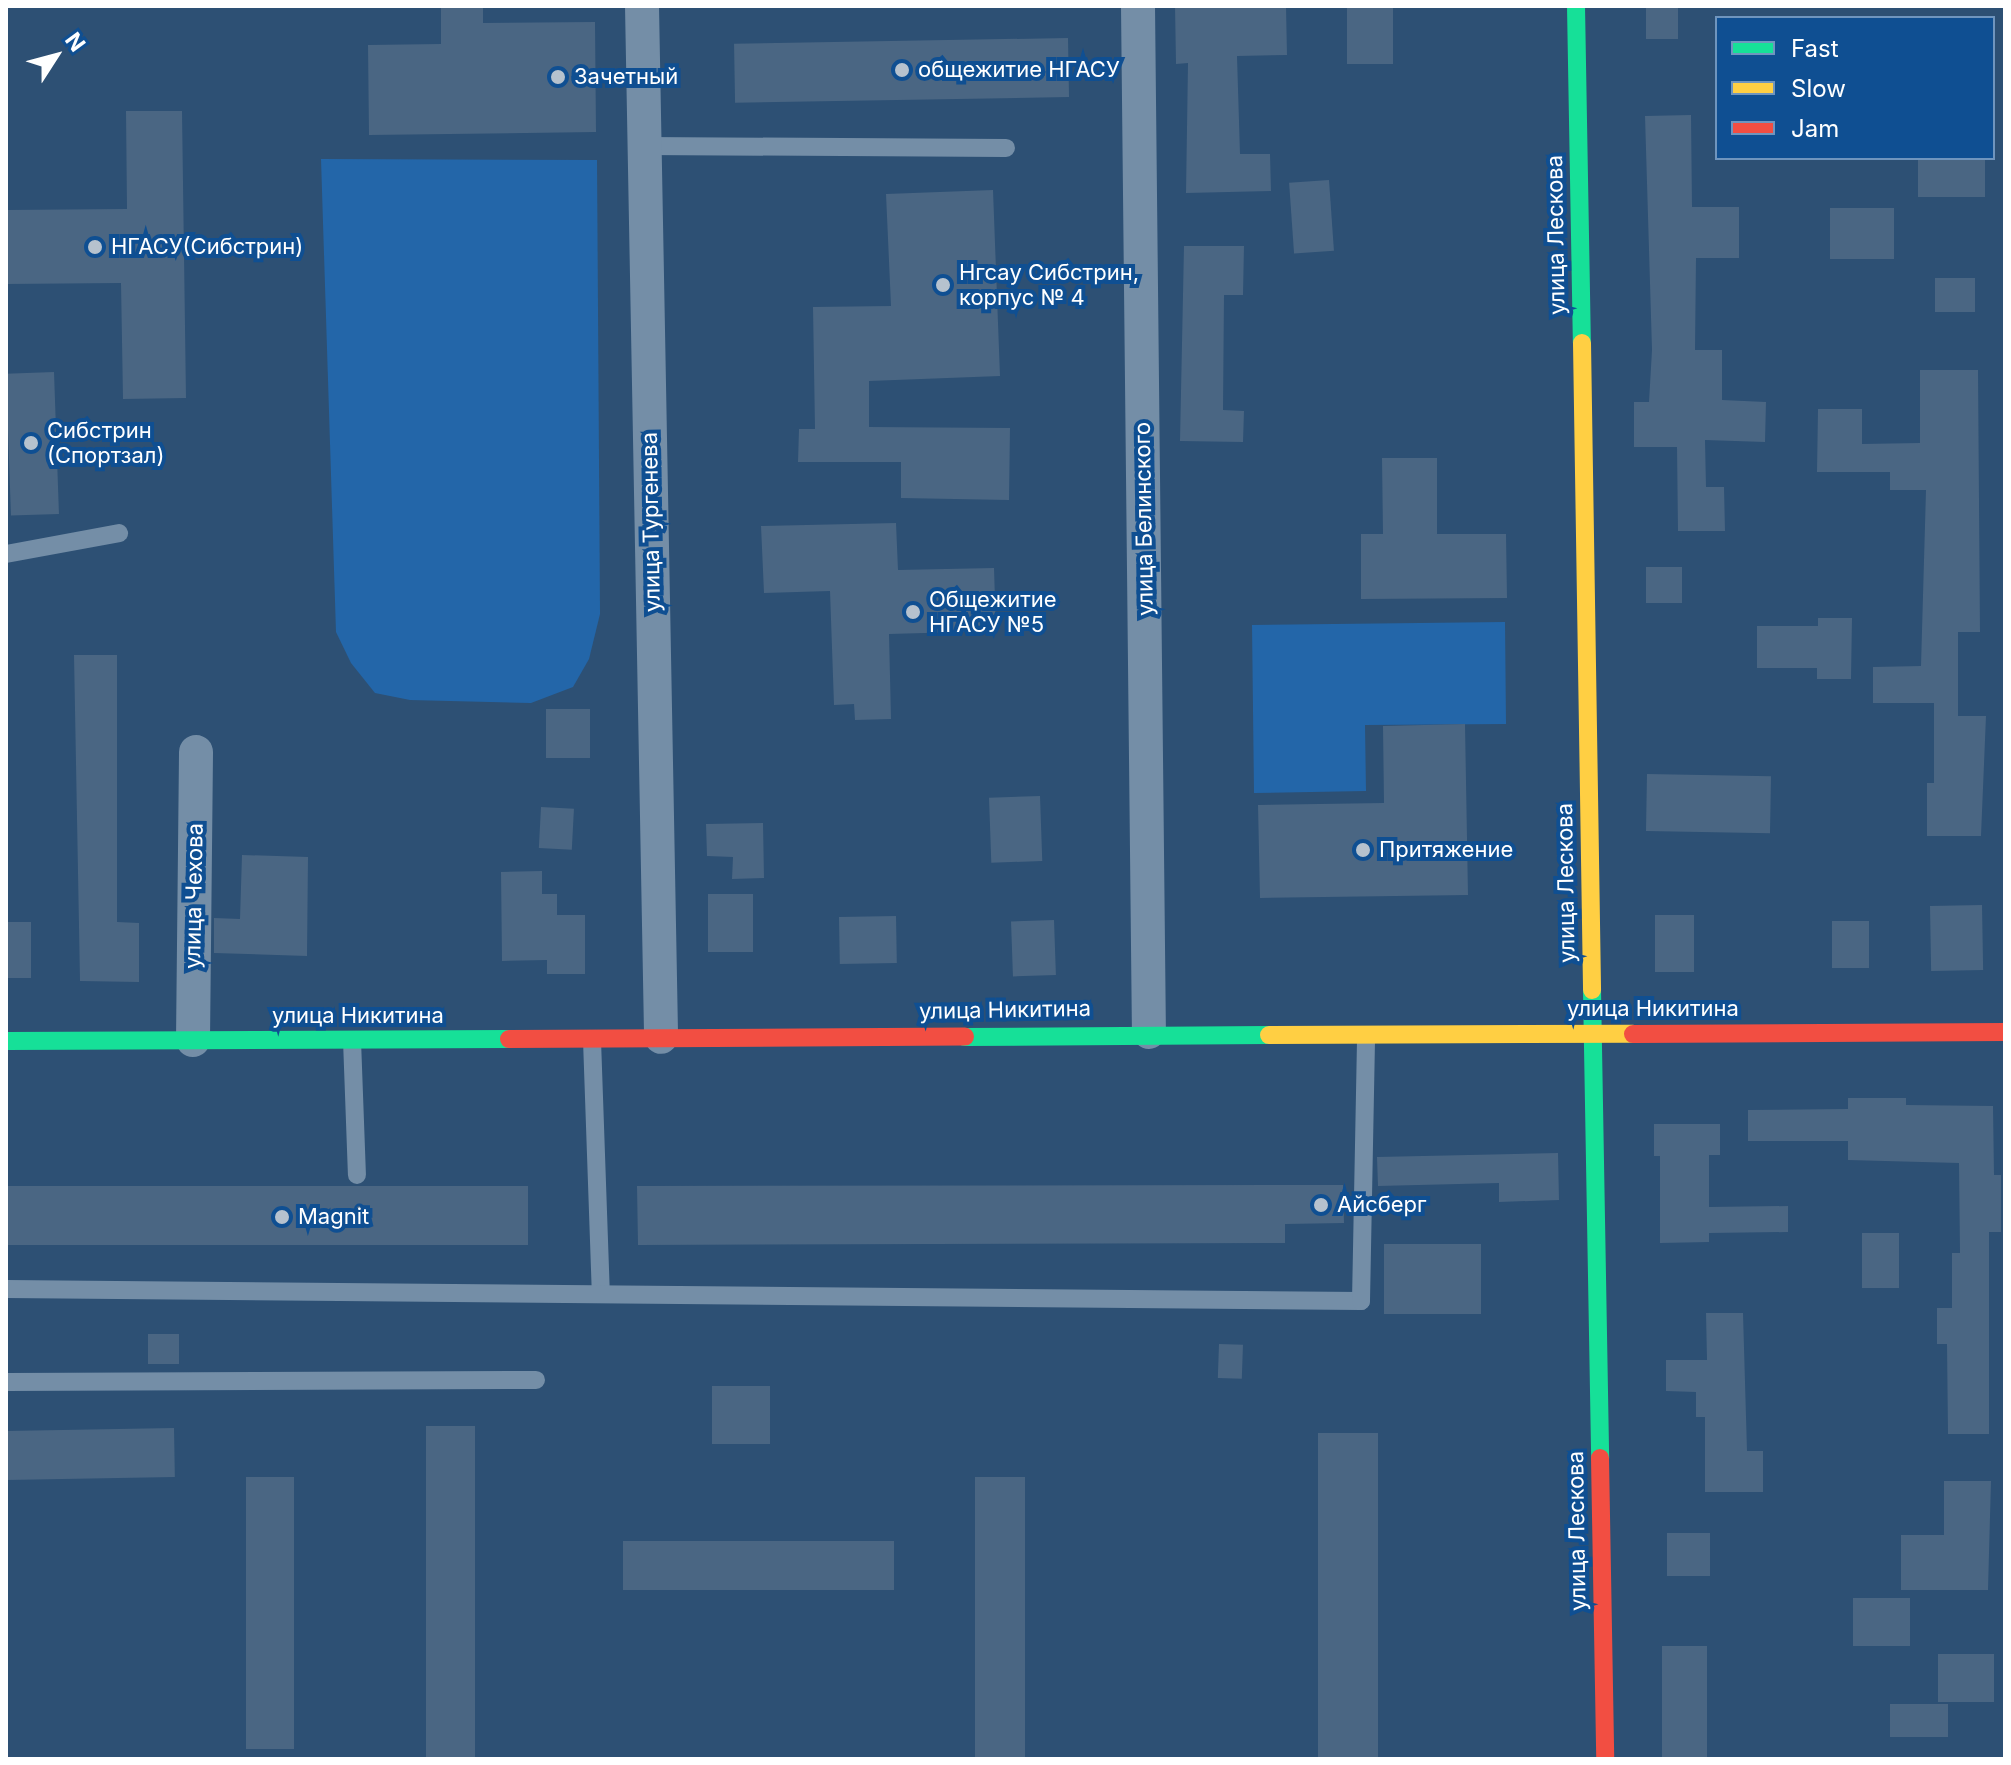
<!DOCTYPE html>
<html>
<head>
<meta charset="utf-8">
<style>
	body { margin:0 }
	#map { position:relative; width:2011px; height:1765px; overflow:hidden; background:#2d5074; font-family:Inter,sans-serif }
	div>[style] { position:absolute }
	.green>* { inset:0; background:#2366a9 }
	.building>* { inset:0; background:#4a6683; transform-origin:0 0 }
	.lane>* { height:18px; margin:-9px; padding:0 9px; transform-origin:9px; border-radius:9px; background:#748ea7 }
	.street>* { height:34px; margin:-17px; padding:0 17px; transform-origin:17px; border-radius:17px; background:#748ea7 }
	.fast>* { height:18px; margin:-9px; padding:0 9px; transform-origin:9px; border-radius:9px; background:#16e098 }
	.slow>* { height:18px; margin:-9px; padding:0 9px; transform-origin:9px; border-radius:9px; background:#ffcf43 }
	.jam>* { height:18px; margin:-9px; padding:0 9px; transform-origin:9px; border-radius:9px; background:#f24e42 }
	.dots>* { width:22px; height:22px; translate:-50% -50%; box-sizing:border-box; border:4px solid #0f4f92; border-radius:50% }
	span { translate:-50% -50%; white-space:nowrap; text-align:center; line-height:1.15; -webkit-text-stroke:8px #0f4f92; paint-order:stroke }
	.poi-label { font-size:22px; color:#fff }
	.left { translate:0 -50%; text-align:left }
	.street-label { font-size:22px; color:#fff }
	.frame { position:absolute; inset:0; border:8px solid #fff; pointer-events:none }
	.legend { position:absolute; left:1715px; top:16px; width:280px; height:144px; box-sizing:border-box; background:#0f4f92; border:2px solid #6f95be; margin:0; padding:10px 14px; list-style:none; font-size:24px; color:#fff }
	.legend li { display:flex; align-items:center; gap:16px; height:40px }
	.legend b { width:40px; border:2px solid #6f95be }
	.north { position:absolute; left:16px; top:16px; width:80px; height:80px; -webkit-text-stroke:6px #0f4f92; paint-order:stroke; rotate:54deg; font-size:22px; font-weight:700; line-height:32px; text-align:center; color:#fff }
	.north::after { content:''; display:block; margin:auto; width:28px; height:36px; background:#fff; clip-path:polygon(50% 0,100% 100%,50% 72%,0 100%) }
</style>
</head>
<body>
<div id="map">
	<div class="green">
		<i style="clip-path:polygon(321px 159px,597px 160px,600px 614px,589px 659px,573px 687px,531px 703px,410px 700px,375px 693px,351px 663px,336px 632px)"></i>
		<i style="clip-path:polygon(1505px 622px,1506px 724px,1365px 725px,1366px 791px,1254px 793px,1252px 625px)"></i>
	</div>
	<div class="building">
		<i style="clip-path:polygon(441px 6px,483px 6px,483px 23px,595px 22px,596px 132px,369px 135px,368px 45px,441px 44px)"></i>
		<i style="clip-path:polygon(1175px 6px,1286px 6px,1287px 55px,1237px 56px,1240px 154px,1270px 154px,1271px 191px,1186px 193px,1188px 63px,1176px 64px)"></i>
		<i style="left:1347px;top:6px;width:46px;height:58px"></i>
		<i style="left:1646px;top:6px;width:32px;height:33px"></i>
		<i style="left:1068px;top:38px;width:59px;height:334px;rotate:89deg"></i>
		<i style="clip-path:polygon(126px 111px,182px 111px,186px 398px,123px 399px,121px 283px,6px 284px,6px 210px,127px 209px)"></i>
		<i style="clip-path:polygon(1691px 115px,1692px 207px,1739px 207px,1739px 258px,1696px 258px,1695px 350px,1722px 350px,1722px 400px,1766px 402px,1765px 442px,1705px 440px,1706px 487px,1724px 487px,1725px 531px,1678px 531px,1677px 447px,1634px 447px,1634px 402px,1649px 402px,1652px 350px,1645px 116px)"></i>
		<i style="left:1918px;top:158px;width:67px;height:39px"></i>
		<i style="left:1329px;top:180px;width:71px;height:40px;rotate:86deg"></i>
		<i style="clip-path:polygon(993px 190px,1000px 376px,869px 381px,869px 427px,1010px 428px,1009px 500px,901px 498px,901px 462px,798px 462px,799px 429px,815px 429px,813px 307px,891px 306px,886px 194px)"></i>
		<i style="left:1830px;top:208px;width:64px;height:51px"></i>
		<i style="clip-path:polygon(1184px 246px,1244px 246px,1243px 295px,1224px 295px,1223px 410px,1244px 411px,1243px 442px,1180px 441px)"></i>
		<i style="left:1935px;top:278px;width:40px;height:34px"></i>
		<i style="clip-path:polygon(1920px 370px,1978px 370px,1980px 632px,1958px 632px,1958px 716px,1986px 716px,1981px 836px,1927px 836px,1927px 783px,1934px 783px,1934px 703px,1873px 703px,1873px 667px,1921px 666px,1926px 490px,1890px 490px,1890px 472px,1817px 472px,1818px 409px,1862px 409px,1862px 444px,1920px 443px)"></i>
		<i style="left:54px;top:372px;width:142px;height:48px;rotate:88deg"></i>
		<i style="clip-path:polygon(1382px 458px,1437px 458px,1437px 534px,1506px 534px,1507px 598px,1361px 599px,1361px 534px,1383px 534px)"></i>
		<i style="clip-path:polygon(896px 523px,898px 570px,994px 568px,996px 631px,889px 634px,891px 719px,855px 720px,854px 704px,834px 705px,830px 591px,764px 593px,761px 526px)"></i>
		<i style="left:1646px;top:567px;width:36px;height:36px"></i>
		<i style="clip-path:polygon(1818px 618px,1852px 618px,1851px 679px,1817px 679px,1817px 668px,1757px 668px,1757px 626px,1818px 626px)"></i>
		<i style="clip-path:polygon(74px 655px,117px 655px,117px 922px,139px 923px,139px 982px,80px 981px)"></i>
		<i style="left:546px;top:709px;width:44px;height:49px"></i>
		<i style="clip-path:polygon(1465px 724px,1468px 895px,1260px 898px,1258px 805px,1384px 803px,1383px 726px)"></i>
		<i style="left:1647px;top:774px;width:124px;height:57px;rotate:1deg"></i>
		<i style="left:1040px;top:796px;width:65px;height:51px;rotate:88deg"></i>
		<i style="left:541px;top:807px;width:33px;height:41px;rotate:3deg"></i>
		<i style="clip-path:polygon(763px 823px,764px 878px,732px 879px,733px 857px,707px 856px,706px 824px)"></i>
		<i style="clip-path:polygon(242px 855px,308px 857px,307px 956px,214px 953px,214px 918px,240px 919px)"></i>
		<i style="clip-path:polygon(542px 871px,542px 894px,557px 894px,557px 915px,585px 915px,585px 974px,547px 974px,547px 960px,502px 961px,501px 872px)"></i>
		<i style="left:708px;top:894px;width:45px;height:58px"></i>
		<i style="left:1982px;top:905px;width:65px;height:52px;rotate:89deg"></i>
		<i style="left:1655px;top:915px;width:39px;height:57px"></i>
		<i style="left:896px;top:916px;width:47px;height:57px;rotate:89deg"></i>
		<i style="left:1054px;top:920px;width:55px;height:43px;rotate:88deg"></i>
		<i style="left:1869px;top:921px;width:47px;height:37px;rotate:90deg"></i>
		<i style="left:6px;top:922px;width:25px;height:56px"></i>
		<i style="clip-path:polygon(1848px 1098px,1906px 1098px,1906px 1105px,1993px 1106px,1994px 1175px,2001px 1175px,2001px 1232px,1989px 1232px,1989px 1434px,1948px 1434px,1947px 1344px,1937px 1344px,1937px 1308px,1952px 1308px,1952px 1253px,1960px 1253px,1959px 1163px,1848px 1160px,1848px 1141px,1748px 1141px,1748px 1110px,1848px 1109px)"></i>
		<i style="clip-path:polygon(1654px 1124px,1720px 1124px,1720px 1155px,1709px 1155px,1709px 1207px,1788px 1206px,1788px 1232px,1709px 1233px,1709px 1242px,1660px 1243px,1660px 1156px,1654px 1156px)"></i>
		<i style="clip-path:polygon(1558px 1153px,1559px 1200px,1499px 1202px,1499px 1183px,1378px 1186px,1377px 1157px)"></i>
		<i style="clip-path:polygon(1343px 1185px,1344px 1223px,1285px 1224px,1285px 1243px,638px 1245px,637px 1186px)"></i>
		<i style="left:528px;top:1186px;width:59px;height:522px;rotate:90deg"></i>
		<i style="left:1862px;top:1233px;width:37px;height:55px"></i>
		<i style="left:1384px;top:1244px;width:97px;height:70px"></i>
		<i style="clip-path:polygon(1706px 1313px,1743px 1313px,1747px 1451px,1763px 1451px,1763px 1492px,1705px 1492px,1705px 1417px,1696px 1417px,1696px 1392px,1666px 1391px,1666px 1360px,1707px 1360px)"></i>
		<i style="left:179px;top:1334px;width:30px;height:31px;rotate:90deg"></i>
		<i style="left:1219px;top:1344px;width:24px;height:34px;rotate:2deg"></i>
		<i style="left:712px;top:1386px;width:58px;height:58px"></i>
		<i style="left:426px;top:1426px;width:49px;height:333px"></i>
		<i style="left:174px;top:1428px;width:49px;height:168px;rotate:89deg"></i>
		<i style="left:1318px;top:1433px;width:60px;height:326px"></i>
		<i style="left:246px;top:1477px;width:48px;height:272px"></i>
		<i style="left:975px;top:1477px;width:50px;height:282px"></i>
		<i style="clip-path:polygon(1944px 1481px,1991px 1481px,1988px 1590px,1901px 1590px,1901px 1535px,1944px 1535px)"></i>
		<i style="left:1667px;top:1533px;width:43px;height:43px"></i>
		<i style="left:623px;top:1541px;width:271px;height:49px"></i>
		<i style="left:1853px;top:1598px;width:57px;height:48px"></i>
		<i style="left:1707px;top:1646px;width:113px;height:45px;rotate:90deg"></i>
		<i style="left:1938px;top:1654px;width:56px;height:48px"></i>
		<i style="left:1890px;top:1704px;width:58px;height:33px"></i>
	</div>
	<div class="lane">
		<i style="left:644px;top:146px;width:362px;rotate:0.3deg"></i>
		<i style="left:6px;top:554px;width:115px;rotate:-10.5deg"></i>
		<i style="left:352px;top:1040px;width:135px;rotate:87.9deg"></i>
		<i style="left:592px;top:1040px;width:253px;rotate:88deg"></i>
		<i style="left:6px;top:1289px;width:1355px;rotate:0.51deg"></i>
		<i style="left:1361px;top:1301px;width:265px;rotate:-88.9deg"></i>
		<i style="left:6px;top:1382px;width:530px;rotate:-0.22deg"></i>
	</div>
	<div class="street">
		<i style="left:642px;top:6px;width:1031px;rotate:88.94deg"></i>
		<i style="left:1138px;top:6px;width:1026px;rotate:89.39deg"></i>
		<i style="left:193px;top:1040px;width:288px;rotate:-89.4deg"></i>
	</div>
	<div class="fast">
		<i style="left:1576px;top:6px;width:337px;rotate:89deg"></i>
		<i style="left:1592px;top:990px;width:468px;rotate:89deg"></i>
		<i style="left:965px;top:1037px;width:304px;rotate:-0.4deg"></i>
		<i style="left:6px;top:1041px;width:503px;rotate:-0.23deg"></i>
	</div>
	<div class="slow">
		<i style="left:1582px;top:343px;width:647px;rotate:89.11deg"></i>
		<i style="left:1269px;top:1035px;width:364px;rotate:-0.2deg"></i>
	</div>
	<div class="jam">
		<i style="left:1633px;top:1034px;width:372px;rotate:-0.3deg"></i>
		<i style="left:509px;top:1039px;width:456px;rotate:-0.3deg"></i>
		<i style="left:1600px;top:1458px;width:301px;rotate:89deg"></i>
	</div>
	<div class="dots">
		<i style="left:902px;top:70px;background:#b6c2ce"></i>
		<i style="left:558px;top:77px;background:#b6c2ce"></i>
		<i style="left:95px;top:247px;background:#b6c2ce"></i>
		<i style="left:943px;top:285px;background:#b6c2ce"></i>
		<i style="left:31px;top:443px;background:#b6c2ce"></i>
		<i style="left:913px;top:612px;background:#b6c2ce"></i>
		<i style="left:1363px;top:850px;background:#b6c2ce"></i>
		<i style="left:1321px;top:1205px;background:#b6c2ce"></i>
		<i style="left:282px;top:1217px;background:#b6c2ce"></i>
	</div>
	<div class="poi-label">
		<span class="left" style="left:918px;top:70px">общежитие НГАСУ</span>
		<span class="left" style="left:574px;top:77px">Зачетный</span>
		<span class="left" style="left:111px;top:247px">НГАСУ(Сибстрин)</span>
		<span class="left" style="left:959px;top:285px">Нгсау Сибстрин,<br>корпус № 4</span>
		<span class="left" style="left:47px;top:443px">Сибстрин<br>(Спортзал)</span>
		<span class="left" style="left:929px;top:612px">Общежитие<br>НГАСУ №5</span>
		<span class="left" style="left:1379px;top:850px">Притяжение</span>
		<span class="left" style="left:1337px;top:1205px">Айсберг</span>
		<span class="left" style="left:298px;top:1217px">Magnit</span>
	</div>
	<div class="street-label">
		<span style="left:1556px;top:235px;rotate:-91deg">улица Лескова</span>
		<span style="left:1144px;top:519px;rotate:-91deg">улица Белинского</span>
		<span style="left:651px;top:522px;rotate:-91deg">улица Тургенева</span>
		<span style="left:1566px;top:883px;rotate:-91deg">улица Лескова</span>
		<span style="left:194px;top:896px;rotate:-89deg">улица Чехова</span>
		<span style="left:1653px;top:1009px">улица Никитина</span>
		<span style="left:1005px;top:1010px;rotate:-1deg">улица Никитина</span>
		<span style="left:358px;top:1016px">улица Никитина</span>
		<span style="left:1577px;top:1531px;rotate:-91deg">улица Лескова</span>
	</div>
	<div class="frame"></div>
	<ul class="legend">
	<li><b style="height:10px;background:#16e098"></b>Fast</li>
	<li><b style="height:10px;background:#ffcf43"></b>Slow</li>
	<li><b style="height:10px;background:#f24e42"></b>Jam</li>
	</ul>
	<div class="north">N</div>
</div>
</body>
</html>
